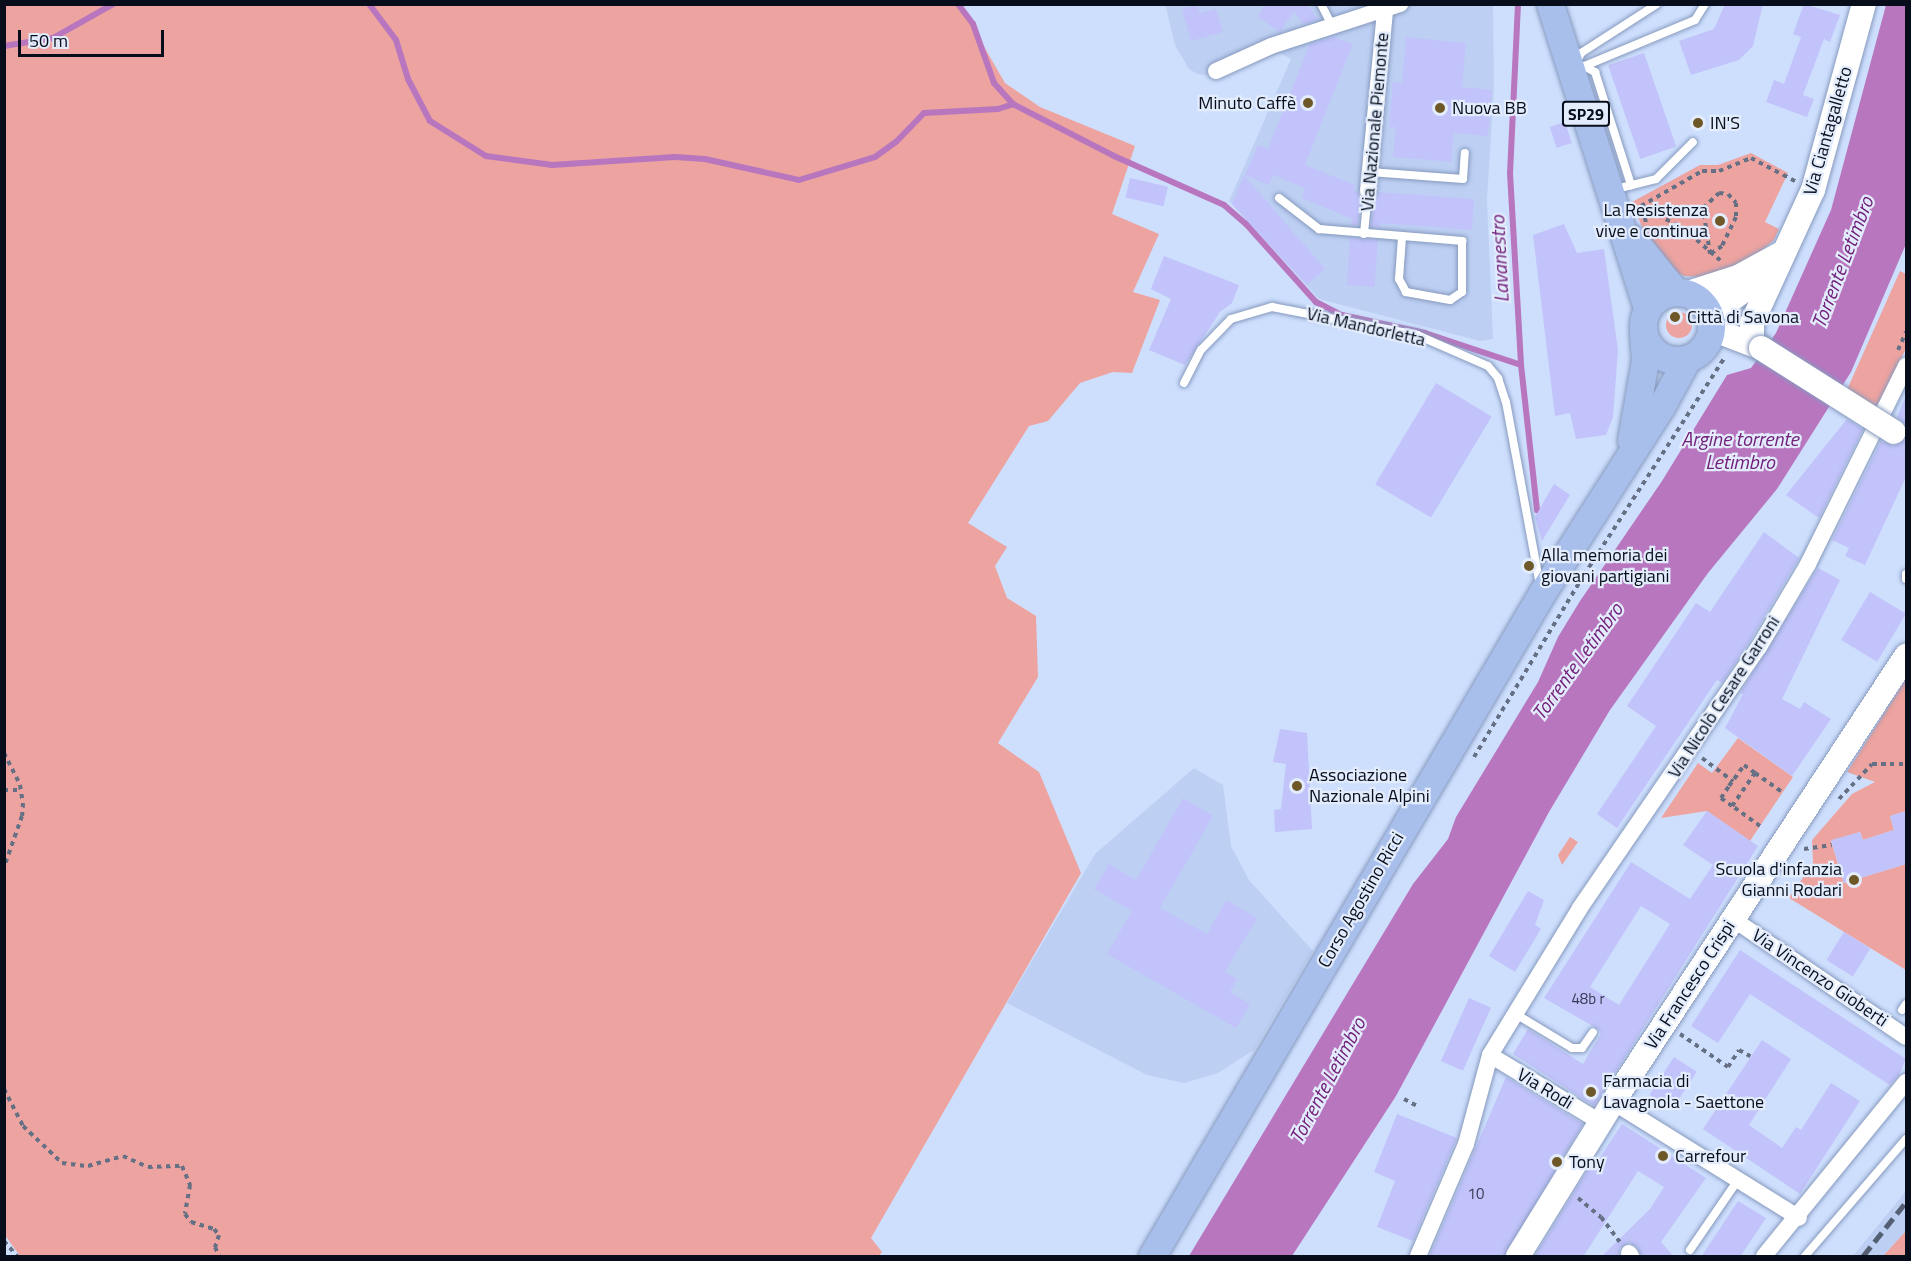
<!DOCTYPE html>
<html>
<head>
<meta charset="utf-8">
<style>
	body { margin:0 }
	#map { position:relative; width:1911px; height:1261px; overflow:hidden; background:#cedffe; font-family:"Titillium Web",sans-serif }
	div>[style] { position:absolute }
	.built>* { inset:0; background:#bdd0f4 }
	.green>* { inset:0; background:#eda39f }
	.round { border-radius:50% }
	.water>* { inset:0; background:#b876bf }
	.stream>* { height:6px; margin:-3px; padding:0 3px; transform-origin:3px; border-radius:3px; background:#b876bf }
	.building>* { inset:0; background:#c1c3fa; transform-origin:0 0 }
	.path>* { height:4px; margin-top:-2px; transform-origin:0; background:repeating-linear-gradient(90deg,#657085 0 4.5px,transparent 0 9px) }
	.roads { filter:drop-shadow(0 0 2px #879abe) drop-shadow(0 0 2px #879abe) }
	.lane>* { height:8px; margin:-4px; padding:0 4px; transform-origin:4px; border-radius:4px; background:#fff }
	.street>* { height:16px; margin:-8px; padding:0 8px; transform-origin:8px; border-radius:8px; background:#fff }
	.secondary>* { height:24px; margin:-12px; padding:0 12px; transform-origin:12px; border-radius:12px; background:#fff }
	.primary>* { height:27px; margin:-13.5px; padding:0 13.5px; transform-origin:13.5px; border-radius:13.5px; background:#a9bfeb }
	.primary>.ring { margin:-13.5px; padding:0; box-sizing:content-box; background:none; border:27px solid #a9bfeb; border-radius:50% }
	.rail>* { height:4.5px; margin-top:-2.25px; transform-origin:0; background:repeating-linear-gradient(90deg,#555f73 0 12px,transparent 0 18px) }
	.bridges { filter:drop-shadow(0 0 2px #879abe) drop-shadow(0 0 2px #879abe) }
	.secondary-bridge>* { height:24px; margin:-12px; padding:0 12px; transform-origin:12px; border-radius:12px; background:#fff }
	.dots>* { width:16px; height:16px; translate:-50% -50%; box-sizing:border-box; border:3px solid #e3ecfc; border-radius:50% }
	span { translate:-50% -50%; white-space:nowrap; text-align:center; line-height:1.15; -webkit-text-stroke:4.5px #e3ecfc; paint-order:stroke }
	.number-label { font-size:15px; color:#363a52 }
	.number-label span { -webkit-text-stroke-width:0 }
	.shield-label span { padding:2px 4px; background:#e3ecfc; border:2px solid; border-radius:4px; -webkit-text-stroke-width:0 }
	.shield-label { font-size:16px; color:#070d1a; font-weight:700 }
	.poi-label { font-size:18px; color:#070d1a }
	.right { translate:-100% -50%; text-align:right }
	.left { translate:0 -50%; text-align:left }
	.street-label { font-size:18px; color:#070d1a }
	.water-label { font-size:20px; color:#72217b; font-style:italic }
	.frame { position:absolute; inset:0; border:6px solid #070d1a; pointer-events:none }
	.scale { position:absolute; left:18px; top:30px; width:146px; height:27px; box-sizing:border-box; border:3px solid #070d1a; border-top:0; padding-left:8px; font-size:18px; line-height:21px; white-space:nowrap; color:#070d1a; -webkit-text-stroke:4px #e3ecfc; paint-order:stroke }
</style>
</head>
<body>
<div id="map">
	<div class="built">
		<i style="clip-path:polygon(1165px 4px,1493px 5px,1494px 87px,1487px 200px,1493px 339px,1480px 341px,1319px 299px,1229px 201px,1291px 59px,1280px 53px,1218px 76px,1197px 74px,1189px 69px,1175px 45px)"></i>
		<i style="clip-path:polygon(1194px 768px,1223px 785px,1231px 846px,1249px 880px,1313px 951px,1254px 1050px,1218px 1073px,1184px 1083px,1147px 1075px,1007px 1003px,1095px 854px)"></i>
		<i style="clip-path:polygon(1906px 1191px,1906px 1231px,1883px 1256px,1853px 1256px)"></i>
	</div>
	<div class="green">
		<i style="clip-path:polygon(4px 5px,960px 5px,1005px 83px,1040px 107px,1135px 146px,1112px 214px,1159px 234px,1133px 292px,1160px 300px,1132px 373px,1113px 372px,1080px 383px,1048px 421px,1029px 426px,968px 523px,1007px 547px,995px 566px,1007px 598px,1036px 616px,1038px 677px,998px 743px,1039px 772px,1081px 873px,871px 1238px,882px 1252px,879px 1256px,20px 1256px,4px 1234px)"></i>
		<i style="clip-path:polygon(1751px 153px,1788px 173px,1765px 222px,1779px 229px,1774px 240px,1749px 261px,1701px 277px,1684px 276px,1670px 270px,1648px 242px,1632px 202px,1700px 165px,1718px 165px)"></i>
		<i style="clip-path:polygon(1900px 271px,1906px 274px,1906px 348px,1878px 409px,1846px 392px)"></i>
		<i class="round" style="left:1666px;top:312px;width:26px;height:26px"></i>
		<i style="clip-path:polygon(1906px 679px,1906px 811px,1890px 816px,1894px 830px,1863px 840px,1860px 832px,1831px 841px,1844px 883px,1906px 864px,1906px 970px,1789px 898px,1813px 863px,1812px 840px,1852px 794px,1875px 782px,1847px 772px)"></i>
		<i style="clip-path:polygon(1738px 738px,1793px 777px,1750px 841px,1707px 811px,1661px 818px,1698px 763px,1712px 773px)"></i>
		<i style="clip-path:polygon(1570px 837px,1578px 842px,1562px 865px,1558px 855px)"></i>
		<i style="clip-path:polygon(1906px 1231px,1906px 1256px,1883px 1256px)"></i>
	</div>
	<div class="water">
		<i style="clip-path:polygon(1886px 5px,1906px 5px,1906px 244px,1851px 372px,1777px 489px,1708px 573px,1610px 710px,1549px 812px,1396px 1096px,1292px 1256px,1189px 1256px,1413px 884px,1448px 839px,1456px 817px,1538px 682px,1558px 637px,1580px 601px,1662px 481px,1727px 375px,1751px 368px,1776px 333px,1831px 210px)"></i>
	</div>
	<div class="stream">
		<i style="left:369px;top:4px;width:45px;rotate:53.1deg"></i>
		<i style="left:396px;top:40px;width:41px;rotate:72.9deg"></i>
		<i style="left:408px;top:79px;width:47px;rotate:62.4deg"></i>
		<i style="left:430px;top:121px;width:66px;rotate:32deg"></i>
		<i style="left:486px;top:156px;width:67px;rotate:7.8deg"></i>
		<i style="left:552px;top:165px;width:123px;rotate:-3.7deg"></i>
		<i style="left:675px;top:157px;width:30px;rotate:4deg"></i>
		<i style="left:705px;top:159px;width:96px;rotate:12.6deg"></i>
		<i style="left:799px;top:180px;width:79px;rotate:-16.8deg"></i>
		<i style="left:875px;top:157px;width:26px;rotate:-36deg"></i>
		<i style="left:896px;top:142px;width:40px;rotate:-46deg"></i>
		<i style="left:924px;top:113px;width:74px;rotate:-3.1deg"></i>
		<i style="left:998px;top:109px;width:16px;rotate:-18deg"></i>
		<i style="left:958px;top:4px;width:25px;rotate:53deg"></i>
		<i style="left:973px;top:24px;width:63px;rotate:70.4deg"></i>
		<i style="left:994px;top:83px;width:28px;rotate:48deg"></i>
		<i style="left:1013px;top:104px;width:114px;rotate:27.2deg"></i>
		<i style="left:1114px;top:156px;width:120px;rotate:24deg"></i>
		<i style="left:1224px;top:205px;width:29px;rotate:41deg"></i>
		<i style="left:1246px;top:224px;width:105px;rotate:48.1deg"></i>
		<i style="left:1316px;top:302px;width:29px;rotate:27deg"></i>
		<i style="left:1342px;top:315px;width:85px;rotate:12.2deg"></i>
		<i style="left:1425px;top:333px;width:101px;rotate:18.4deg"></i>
		<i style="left:1518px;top:4px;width:169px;rotate:92.7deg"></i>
		<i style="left:1510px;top:173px;width:192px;rotate:86.7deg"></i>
		<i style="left:1521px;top:365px;width:146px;rotate:83.7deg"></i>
		<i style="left:4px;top:46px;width:50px;rotate:-9.3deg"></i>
		<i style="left:53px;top:38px;width:69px;rotate:-29.5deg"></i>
	</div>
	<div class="building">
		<i style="clip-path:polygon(1265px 4px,1307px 4px,1318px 20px,1304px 24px,1294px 11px,1280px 32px,1258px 17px)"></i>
		<i style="clip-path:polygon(1725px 4px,1763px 4px,1753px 46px,1739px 60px,1691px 75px,1679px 41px,1714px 29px)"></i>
		<i style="clip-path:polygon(1804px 4px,1840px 15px,1830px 42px,1824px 39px,1803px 95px,1814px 99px,1807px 117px,1766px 102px,1774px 80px,1784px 84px,1801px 37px,1793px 34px)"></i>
		<i style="clip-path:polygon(1197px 5px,1200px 13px,1216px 9px,1223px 32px,1191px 41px,1182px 9px)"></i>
		<i style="clip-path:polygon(1333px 37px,1353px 44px,1305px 165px,1355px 185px,1353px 190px,1358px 191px,1361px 198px,1358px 226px,1351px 225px,1352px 219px,1302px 198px,1305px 188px,1273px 175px,1269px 185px,1245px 175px,1258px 145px,1268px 149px,1310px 44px)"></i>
		<i style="clip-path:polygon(1406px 37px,1466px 43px,1462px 87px,1492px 90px,1488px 136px,1454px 133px,1451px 162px,1393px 157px,1396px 127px,1389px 127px,1393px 82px,1402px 83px)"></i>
		<i style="left:1644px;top:53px;width:99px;height:38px;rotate:71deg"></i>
		<i style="left:1565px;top:122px;width:22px;height:16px;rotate:72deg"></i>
		<i style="clip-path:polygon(1244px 175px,1325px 269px,1307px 285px,1232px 204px)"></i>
		<i style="left:1130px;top:178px;width:39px;height:20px;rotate:13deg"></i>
		<i style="clip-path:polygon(1378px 192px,1474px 199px,1472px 230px,1380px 223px,1380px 228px,1371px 227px,1374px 200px)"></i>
		<i style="clip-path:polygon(1564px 224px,1577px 253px,1604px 249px,1618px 350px,1613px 417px,1606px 435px,1576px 439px,1570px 413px,1555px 416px,1533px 235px)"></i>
		<i style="left:1350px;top:238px;width:28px;height:47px;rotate:4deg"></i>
		<i style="clip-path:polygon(1164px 256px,1239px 285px,1232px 303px,1220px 312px,1185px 365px,1149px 350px,1171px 299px,1151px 289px)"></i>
		<i style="left:1436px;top:383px;width:65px;height:118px;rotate:31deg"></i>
		<i style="clip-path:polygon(1906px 396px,1906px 425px,1897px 417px)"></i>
		<i style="clip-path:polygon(1847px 419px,1863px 429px,1819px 518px,1786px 495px)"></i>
		<i style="clip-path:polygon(1906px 438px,1906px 477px,1865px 565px,1845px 556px,1849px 548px,1832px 540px,1881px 441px,1894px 446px)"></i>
		<i style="clip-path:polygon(1554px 484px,1570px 495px,1542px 541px,1535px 517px)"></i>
		<i style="clip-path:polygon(1764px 532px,1799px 558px,1750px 641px,1722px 683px,1717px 680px,1617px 828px,1597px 814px,1656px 726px,1627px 706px,1696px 603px,1710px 612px)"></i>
		<i style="clip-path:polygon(1818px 568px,1840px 580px,1782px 699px,1800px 709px,1804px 702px,1831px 719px,1792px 776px,1725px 728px,1743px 694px,1740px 693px)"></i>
		<i style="left:1870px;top:592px;width:42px;height:56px;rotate:31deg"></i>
		<i style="clip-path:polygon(1280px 729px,1307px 733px,1312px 829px,1275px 832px,1274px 810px,1281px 809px,1286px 764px,1273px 762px)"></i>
		<i style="clip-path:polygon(1183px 798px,1213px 816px,1160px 908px,1207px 934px,1226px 900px,1257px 918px,1225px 972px,1237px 979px,1230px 992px,1250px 1004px,1236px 1028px,1107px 954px,1132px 911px,1094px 889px,1109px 864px,1136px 880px)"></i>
		<i style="clip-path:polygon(evenodd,1707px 811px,1758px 846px,1594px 1106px,1513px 1054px,1528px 1029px,1583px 1064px,1601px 1034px,1598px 1029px,1544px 998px,1631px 862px,1690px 899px,1713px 865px,1683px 845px,1707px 811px,1641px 906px,1670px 924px,1619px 1005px,1590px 987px,1641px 906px)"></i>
		<i style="clip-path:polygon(1906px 811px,1906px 864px,1844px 883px,1831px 840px,1860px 832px,1863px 840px,1894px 830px,1890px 816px)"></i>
		<i style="clip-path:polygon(1528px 891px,1544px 900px,1535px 925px,1541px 929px,1515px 972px,1489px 956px)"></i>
		<i style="left:1844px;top:932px;width:31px;height:33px;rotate:32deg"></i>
		<i style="clip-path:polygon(1740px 950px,1906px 1059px,1899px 1075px,1890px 1085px,1750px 994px,1718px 1043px,1691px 1026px)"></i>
		<i style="left:1469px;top:998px;width:24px;height:69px;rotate:24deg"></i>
		<i style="clip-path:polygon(1762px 1040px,1791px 1059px,1749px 1125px,1782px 1148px,1796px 1127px,1801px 1130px,1831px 1083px,1860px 1101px,1800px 1194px,1703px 1129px)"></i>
		<i style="left:1674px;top:1057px;width:27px;height:45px;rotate:33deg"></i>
		<i style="clip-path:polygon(1506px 1077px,1583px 1124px,1504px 1257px,1429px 1257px)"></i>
		<i style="clip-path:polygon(1397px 1114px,1457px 1138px,1413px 1241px,1377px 1227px,1395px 1181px,1374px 1172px)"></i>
		<i style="clip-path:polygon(1622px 1124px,1706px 1178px,1661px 1242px,1674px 1257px,1641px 1257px,1637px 1247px,1629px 1243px,1620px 1248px,1619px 1257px,1601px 1257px,1650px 1209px,1664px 1187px,1638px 1171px,1583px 1257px,1534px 1257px,1594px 1160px,1597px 1162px)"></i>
		<i style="clip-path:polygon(1738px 1201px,1766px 1218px,1740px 1257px,1701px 1257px)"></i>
	</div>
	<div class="path">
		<i style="left:1719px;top:193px;width:9px;rotate:6deg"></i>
		<i style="left:1728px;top:194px;width:12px;rotate:48deg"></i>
		<i style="left:1736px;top:203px;width:14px;rotate:90deg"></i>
		<i style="left:1736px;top:217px;width:32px;rotate:116deg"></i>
		<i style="left:1722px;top:246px;width:14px;rotate:146deg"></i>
		<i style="left:1710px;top:254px;width:47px;rotate:-98.7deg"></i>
		<i style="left:1703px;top:208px;width:22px;rotate:-43deg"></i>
		<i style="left:1642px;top:207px;width:46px;rotate:27.1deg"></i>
		<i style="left:1683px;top:228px;width:50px;rotate:41deg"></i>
		<i style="left:1646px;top:222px;width:17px;rotate:-107deg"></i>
		<i style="left:1641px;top:206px;width:70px;rotate:-29.8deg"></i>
		<i style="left:1702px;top:171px;width:17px"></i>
		<i style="left:1719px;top:171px;width:35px;rotate:-22deg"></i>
		<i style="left:1751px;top:158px;width:50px;rotate:27.6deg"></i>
		<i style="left:1898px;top:350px;width:20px;rotate:-66deg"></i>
		<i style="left:4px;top:753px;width:36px;rotate:63deg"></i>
		<i style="left:20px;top:785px;width:18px;rotate:81deg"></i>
		<i style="left:23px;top:803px;width:13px;rotate:94deg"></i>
		<i style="left:22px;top:816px;width:54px;rotate:109.4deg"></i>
		<i style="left:1474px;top:757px;width:213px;rotate:-58.9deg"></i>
		<i style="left:1584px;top:575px;width:260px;rotate:-57.1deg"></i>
		<i style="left:1702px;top:758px;width:39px;rotate:37deg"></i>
		<i style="left:4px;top:790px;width:16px"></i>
		<i style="left:1839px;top:799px;width:48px;rotate:-46.7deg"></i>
		<i style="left:1872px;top:764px;width:34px"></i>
		<i style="left:1732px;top:806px;width:14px;rotate:-144deg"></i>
		<i style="left:1721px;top:798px;width:14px;rotate:-56deg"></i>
		<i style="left:1729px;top:786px;width:26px;rotate:-54deg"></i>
		<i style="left:1744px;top:765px;width:14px;rotate:36deg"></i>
		<i style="left:1760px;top:826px;width:34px;rotate:-144deg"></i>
		<i style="left:1732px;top:806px;width:40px;rotate:-55.1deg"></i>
		<i style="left:1755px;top:773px;width:33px;rotate:35deg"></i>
		<i style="left:1804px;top:849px;width:28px;rotate:-8deg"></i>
		<i style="left:1680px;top:1034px;width:58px;rotate:34.5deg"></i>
		<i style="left:1728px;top:1067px;width:20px;rotate:-57deg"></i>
		<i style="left:1739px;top:1050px;width:13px;rotate:29deg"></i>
		<i style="left:4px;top:1089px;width:42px;rotate:62.8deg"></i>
		<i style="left:23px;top:1126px;width:54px;rotate:43.5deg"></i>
		<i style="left:62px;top:1163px;width:26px;rotate:7deg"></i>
		<i style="left:88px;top:1166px;width:36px;rotate:-16deg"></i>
		<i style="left:123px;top:1156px;width:27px;rotate:24deg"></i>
		<i style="left:148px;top:1167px;width:34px;rotate:-2deg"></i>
		<i style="left:182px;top:1166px;width:21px;rotate:67deg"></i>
		<i style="left:190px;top:1185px;width:29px;rotate:100deg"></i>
		<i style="left:185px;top:1214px;width:10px;rotate:53deg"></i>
		<i style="left:191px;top:1222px;width:24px;rotate:17deg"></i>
		<i style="left:214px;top:1229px;width:8px;rotate:50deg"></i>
		<i style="left:219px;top:1235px;width:13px;rotate:108deg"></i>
		<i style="left:215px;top:1247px;width:10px;rotate:66deg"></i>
		<i style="left:1404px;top:1099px;width:17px;rotate:28deg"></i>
		<i style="left:1578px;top:1198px;width:30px;rotate:40deg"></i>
		<i style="left:1601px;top:1217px;width:31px;rotate:53deg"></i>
		<i style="left:4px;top:1241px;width:20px;rotate:49deg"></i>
	</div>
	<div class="roads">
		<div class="lane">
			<i style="left:1321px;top:4px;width:25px;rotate:63deg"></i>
			<i style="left:1576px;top:63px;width:11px;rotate:-63deg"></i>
			<i style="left:1581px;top:53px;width:90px;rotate:-32.8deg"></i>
			<i style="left:1584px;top:66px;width:13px;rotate:29deg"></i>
			<i style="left:1595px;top:72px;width:119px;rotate:72.3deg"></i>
			<i style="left:1575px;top:70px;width:130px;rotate:-22.6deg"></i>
			<i style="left:1695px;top:20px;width:19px;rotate:-58deg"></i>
			<i style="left:1370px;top:172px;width:93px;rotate:4.3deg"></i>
			<i style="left:1463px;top:179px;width:26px;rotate:-86deg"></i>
			<i style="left:1612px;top:190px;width:45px;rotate:-14deg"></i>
			<i style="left:1656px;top:179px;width:52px;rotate:-45deg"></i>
			<i style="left:1279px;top:198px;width:51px;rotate:37.8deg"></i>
			<i style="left:1319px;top:229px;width:144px;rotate:4.8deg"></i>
			<i style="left:1462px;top:241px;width:51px;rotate:90deg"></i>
			<i style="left:1462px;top:292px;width:14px;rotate:146deg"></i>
			<i style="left:1450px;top:300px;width:45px;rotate:-169.7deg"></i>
			<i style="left:1406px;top:292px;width:15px;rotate:-118deg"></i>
			<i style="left:1399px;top:279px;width:42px;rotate:-85.9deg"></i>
			<i style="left:1364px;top:234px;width:43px;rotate:-84.7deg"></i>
			<i style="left:1184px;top:383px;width:37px;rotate:-63deg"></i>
			<i style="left:1201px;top:350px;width:43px;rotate:-45.9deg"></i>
			<i style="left:1231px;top:319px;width:43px;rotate:-16.3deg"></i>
			<i style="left:1272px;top:307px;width:148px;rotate:10.9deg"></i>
			<i style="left:1417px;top:335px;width:77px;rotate:23.6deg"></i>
			<i style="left:1488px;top:366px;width:16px;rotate:50deg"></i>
			<i style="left:1498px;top:378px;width:25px;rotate:72deg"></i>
			<i style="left:1506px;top:402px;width:186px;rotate:79.5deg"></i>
			<i style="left:1906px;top:574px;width:5px;rotate:90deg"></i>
			<i style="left:1902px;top:1010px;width:7px;rotate:-56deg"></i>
			<i style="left:1514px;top:1013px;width:68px;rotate:31.1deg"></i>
			<i style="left:1572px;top:1048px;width:10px"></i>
			<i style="left:1582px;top:1048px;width:19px;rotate:-55deg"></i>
			<i style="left:1690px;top:1250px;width:85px;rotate:-55.6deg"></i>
			<i style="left:1805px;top:1256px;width:155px;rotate:-49.2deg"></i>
		</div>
		<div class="street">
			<i style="left:1216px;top:71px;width:60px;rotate:-24.4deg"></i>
			<i style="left:1271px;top:46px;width:136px;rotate:-18deg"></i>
			<i style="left:1368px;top:191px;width:182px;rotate:-84.6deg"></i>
			<i style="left:1733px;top:919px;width:209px;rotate:34.3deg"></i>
			<i style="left:1490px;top:1055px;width:129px;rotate:31.3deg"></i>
			<i style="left:1613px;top:1102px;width:219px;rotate:31.9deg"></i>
			<i style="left:1629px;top:1253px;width:4px;rotate:56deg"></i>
			<i style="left:1418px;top:1256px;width:122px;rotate:-66.8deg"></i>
			<i style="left:1466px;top:1144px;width:92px;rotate:-74.9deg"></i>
			<i style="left:1490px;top:1055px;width:172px;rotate:-58.5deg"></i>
			<i style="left:1580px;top:908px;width:316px;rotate:-55.6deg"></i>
			<i style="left:1759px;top:647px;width:96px;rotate:-59.4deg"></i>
			<i style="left:1808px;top:564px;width:221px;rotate:-63.7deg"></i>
			<i style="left:1764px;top:1256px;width:225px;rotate:-50.8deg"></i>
		</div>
		<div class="secondary">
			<i style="left:1688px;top:293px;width:52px;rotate:-17.7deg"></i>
			<i style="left:1738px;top:277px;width:50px;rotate:-28.6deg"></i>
			<i style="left:1710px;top:315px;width:72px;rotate:-35.9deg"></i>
			<i style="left:1712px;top:329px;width:53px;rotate:21.2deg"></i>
			<i style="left:1752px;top:343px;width:20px;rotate:-90deg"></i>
			<i style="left:1752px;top:323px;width:146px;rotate:-65.4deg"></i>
			<i style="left:1813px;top:190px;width:193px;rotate:-74.7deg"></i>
			<i style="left:1518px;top:1256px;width:181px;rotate:-58.3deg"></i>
			<i style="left:1613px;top:1102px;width:534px;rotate:-56.7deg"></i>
		</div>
		<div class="primary">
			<i style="left:1550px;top:4px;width:319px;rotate:72.3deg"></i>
			<i style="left:1633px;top:239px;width:67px;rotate:51.1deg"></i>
			<i class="ring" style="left:1643px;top:292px;width:41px;height:41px"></i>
			<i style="left:1631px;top:440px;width:80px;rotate:-80deg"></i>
			<i style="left:1645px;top:361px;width:29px;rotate:-94deg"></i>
			<i style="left:1152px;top:1256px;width:769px;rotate:-59.53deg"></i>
			<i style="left:1542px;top:593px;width:221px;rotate:-57.4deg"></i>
			<i style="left:1661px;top:407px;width:55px;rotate:-61.6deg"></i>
		</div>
	</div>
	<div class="rail">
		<i style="left:1863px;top:1256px;width:69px;rotate:-51.5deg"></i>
	</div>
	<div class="bridges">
		<div class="secondary-bridge">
			<i style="left:1761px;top:348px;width:157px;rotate:32.3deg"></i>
		</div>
	</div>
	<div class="dots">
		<i style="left:1308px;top:103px;background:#6f5828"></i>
		<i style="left:1440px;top:108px;background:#6f5828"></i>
		<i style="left:1698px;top:123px;background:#6f5828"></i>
		<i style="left:1720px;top:221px;background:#6f5828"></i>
		<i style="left:1675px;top:317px;background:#6f5828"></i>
		<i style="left:1529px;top:566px;background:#6f5828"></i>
		<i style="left:1297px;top:786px;background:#6f5828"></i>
		<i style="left:1854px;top:880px;background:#6f5828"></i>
		<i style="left:1591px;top:1092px;background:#6f5828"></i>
		<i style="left:1663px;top:1156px;background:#6f5828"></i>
		<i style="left:1557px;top:1162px;background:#6f5828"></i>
	</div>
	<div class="number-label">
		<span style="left:1588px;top:999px">48b r</span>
		<span style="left:1476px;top:1194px">10</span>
	</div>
	<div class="shield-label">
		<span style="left:1586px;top:114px">SP29</span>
	</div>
	<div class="poi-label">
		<span class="right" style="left:1296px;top:103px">Minuto Caffè</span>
		<span class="left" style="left:1452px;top:108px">Nuova BB</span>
		<span class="left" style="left:1710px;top:123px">IN'S</span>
		<span class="right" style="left:1708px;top:221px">La Resistenza<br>vive e continua</span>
		<span class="left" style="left:1687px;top:317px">Città di Savona</span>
		<span class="left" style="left:1541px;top:566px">Alla memoria dei<br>giovani partigiani</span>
		<span class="left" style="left:1309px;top:786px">Associazione<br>Nazionale Alpini</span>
		<span class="right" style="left:1842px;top:880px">Scuola d'infanzia<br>Gianni Rodari</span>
		<span class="left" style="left:1603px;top:1092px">Farmacia di<br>Lavagnola - Saettone</span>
		<span class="left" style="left:1675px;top:1156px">Carrefour</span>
		<span class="left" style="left:1569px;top:1162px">Tony</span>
	</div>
	<div class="street-label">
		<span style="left:1375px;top:122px;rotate:-85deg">Via Nazionale Piemonte</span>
		<span style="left:1828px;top:131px;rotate:-74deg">Via Ciantagalletto</span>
		<span style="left:1366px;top:327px;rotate:13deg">Via Mandorletta</span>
		<span style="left:1724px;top:697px;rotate:-57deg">Via Nicolò Cesare Garroni</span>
		<span style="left:1361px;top:900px;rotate:-60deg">Corso Agostino Ricci</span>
		<span style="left:1820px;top:978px;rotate:34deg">Via Vincenzo Gioberti</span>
		<span style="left:1690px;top:985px;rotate:-57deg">Via Francesco Crispi</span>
		<span style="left:1545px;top:1089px;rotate:31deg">Via Rodi</span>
	</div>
	<div class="water-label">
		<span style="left:1499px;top:259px;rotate:-93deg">Lavanestro</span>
		<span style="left:1842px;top:262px;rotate:-69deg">Torrente Letimbro</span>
		<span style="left:1740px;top:450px">Argine torrente<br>Letimbro</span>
		<span style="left:1577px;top:661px;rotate:-54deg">Torrente Letimbro</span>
		<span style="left:1327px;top:1080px;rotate:-62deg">Torrente Letimbro</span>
	</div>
	<div class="frame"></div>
	<div class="scale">50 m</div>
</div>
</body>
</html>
